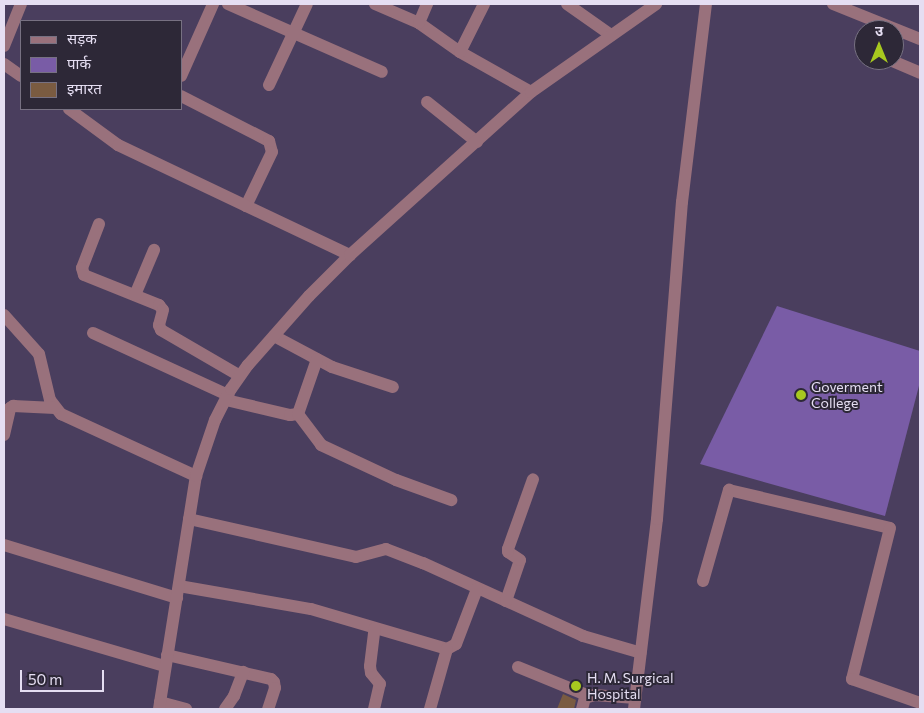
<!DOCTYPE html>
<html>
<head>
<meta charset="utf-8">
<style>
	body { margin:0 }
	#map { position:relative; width:924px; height:713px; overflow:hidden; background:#4a3e5e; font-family:Commissioner,"Noto Sans Devanagari",sans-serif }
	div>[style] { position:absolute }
	.green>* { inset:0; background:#795ca6 }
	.building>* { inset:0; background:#7a5b41 }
	.minor>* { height:12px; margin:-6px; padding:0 6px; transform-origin:6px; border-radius:6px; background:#99717c }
	.dots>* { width:14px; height:14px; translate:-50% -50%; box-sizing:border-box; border:2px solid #2d2837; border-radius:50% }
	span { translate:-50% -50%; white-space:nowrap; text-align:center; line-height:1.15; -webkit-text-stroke:4px #2d2837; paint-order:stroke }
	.poi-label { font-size:14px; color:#e5def2 }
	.left { translate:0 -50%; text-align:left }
	.frame { position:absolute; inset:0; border:5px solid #e5def2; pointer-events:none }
	.legend { position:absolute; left:20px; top:20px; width:162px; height:90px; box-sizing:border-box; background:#2d2837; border:1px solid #777182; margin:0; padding:6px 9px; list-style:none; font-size:15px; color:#e5def2 }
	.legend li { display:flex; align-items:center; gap:10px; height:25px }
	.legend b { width:25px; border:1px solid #777182 }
	.north { position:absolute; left:854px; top:20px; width:50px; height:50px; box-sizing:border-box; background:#2d2837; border:1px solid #777182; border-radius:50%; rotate:0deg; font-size:14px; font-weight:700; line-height:20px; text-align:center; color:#e5def2 }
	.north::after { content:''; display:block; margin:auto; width:18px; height:22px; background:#a7c81f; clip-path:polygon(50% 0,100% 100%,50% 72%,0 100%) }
	.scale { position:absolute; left:20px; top:670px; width:84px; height:22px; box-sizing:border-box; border:2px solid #e5def2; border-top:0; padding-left:6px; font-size:15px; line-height:18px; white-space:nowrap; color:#e5def2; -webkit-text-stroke:4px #2d2837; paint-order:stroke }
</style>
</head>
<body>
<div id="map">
	<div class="green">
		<i style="clip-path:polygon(777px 306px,920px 351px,920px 382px,885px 516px,700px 464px)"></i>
	</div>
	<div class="building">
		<i style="clip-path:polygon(563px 694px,576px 700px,574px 709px,557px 709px)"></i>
	</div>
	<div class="minor">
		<i style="left:228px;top:4px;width:168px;rotate:23.8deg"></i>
		<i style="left:375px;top:4px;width:48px;rotate:23.4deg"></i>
		<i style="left:419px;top:23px;width:50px;rotate:35.3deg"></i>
		<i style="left:460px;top:52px;width:81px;rotate:29.4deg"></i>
		<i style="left:567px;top:4px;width:54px;rotate:35.2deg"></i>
		<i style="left:833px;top:4px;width:94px;rotate:21.9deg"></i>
		<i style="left:419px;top:23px;width:21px;rotate:-67deg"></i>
		<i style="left:4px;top:46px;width:45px;rotate:-68deg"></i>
		<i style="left:460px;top:52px;width:54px;rotate:-63.4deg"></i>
		<i style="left:890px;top:60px;width:33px;rotate:23deg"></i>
		<i style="left:4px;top:64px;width:21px;rotate:35deg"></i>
		<i style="left:181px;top:76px;width:79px;rotate:-66deg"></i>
		<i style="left:269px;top:85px;width:89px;rotate:-64.9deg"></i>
		<i style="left:181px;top:96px;width:99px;rotate:27.1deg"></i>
		<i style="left:269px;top:141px;width:11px;rotate:75deg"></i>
		<i style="left:272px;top:152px;width:60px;rotate:115.7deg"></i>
		<i style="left:427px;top:102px;width:64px;rotate:38.7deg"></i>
		<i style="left:69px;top:109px;width:61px;rotate:36.3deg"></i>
		<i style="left:118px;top:145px;width:257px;rotate:25.4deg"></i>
		<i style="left:99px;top:224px;width:47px;rotate:111.1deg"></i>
		<i style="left:82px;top:268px;width:7px;rotate:74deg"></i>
		<i style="left:84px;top:275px;width:81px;rotate:21.8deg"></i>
		<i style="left:159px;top:305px;width:6px;rotate:51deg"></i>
		<i style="left:163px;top:310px;width:16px;rotate:105deg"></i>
		<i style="left:159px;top:325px;width:5px;rotate:68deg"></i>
		<i style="left:161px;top:330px;width:91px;rotate:30.2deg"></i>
		<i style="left:135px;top:295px;width:49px;rotate:-67.1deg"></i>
		<i style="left:4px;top:315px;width:52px;rotate:48.1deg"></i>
		<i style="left:39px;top:354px;width:47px;rotate:76.6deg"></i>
		<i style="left:50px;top:400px;width:18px;rotate:52deg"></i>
		<i style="left:61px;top:414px;width:149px;rotate:24.7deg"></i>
		<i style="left:93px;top:333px;width:149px;rotate:24.7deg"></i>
		<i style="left:274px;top:336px;width:66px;rotate:28.1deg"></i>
		<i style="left:332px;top:367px;width:64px;rotate:18.2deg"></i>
		<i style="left:226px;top:400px;width:66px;rotate:13.2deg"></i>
		<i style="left:290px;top:415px;width:8px;rotate:-7deg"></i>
		<i style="left:298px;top:414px;width:58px;rotate:-70.9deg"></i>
		<i style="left:298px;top:414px;width:39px;rotate:53deg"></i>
		<i style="left:321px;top:445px;width:83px;rotate:25deg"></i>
		<i style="left:396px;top:480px;width:59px;rotate:20deg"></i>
		<i style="left:4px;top:435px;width:28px;rotate:-77deg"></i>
		<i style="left:10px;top:408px;width:4px;rotate:-34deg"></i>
		<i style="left:13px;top:406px;width:42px;rotate:2.7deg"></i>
		<i style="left:189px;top:519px;width:171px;rotate:12.8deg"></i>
		<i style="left:356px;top:557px;width:31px;rotate:-15deg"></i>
		<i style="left:386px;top:549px;width:40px;rotate:21deg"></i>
		<i style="left:423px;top:563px;width:176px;rotate:24.5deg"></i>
		<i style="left:583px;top:636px;width:60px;rotate:16.3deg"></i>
		<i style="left:4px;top:545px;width:181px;rotate:17deg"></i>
		<i style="left:703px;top:581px;width:95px;rotate:-74.1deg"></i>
		<i style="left:729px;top:490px;width:165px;rotate:13.3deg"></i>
		<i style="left:890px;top:528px;width:156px;rotate:104.1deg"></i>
		<i style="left:852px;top:679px;width:72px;rotate:19.4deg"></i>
		<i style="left:179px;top:586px;width:134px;rotate:9.9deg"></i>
		<i style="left:311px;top:609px;width:142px;rotate:16.4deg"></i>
		<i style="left:447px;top:649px;width:10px;rotate:-29deg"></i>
		<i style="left:456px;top:644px;width:59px;rotate:-69.1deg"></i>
		<i style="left:506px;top:601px;width:43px;rotate:-71.1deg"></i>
		<i style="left:520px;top:560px;width:14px;rotate:-146deg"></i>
		<i style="left:508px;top:552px;width:3px;rotate:-90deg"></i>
		<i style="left:508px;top:549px;width:74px;rotate:-70.3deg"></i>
		<i style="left:4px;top:619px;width:168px;rotate:16.3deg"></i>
		<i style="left:167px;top:655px;width:107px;rotate:13deg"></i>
		<i style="left:271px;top:679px;width:4px;rotate:45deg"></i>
		<i style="left:274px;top:682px;width:6px;rotate:81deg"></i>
		<i style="left:275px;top:688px;width:22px;rotate:108deg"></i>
		<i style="left:518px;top:667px;width:77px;rotate:22.2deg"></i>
		<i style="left:160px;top:702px;width:27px;rotate:15deg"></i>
		<i style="left:159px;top:709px;width:236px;rotate:-81deg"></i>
		<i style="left:196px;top:476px;width:59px;rotate:-71.3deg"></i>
		<i style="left:215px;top:420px;width:35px;rotate:-63deg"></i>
		<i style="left:231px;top:389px;width:29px;rotate:-55deg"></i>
		<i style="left:248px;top:365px;width:92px;rotate:-48.5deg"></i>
		<i style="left:309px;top:296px;width:58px;rotate:-45deg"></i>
		<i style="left:350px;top:255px;width:244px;rotate:-42deg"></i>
		<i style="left:531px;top:92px;width:153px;rotate:-35.1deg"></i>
		<i style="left:225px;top:709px;width:16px;rotate:-55deg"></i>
		<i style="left:234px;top:696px;width:26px;rotate:-69deg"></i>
		<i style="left:374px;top:709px;width:26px;rotate:-77deg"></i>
		<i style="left:380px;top:684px;width:14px;rotate:-129deg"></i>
		<i style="left:371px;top:673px;width:7px;rotate:-98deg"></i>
		<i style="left:370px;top:666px;width:38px;rotate:-83deg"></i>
		<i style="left:430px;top:709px;width:62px;rotate:-74.2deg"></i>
		<i style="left:582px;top:709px;width:11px;rotate:-75deg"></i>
		<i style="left:585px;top:698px;width:9px;rotate:-18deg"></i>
		<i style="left:594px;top:695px;width:42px;rotate:4.1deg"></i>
		<i style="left:634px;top:709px;width:191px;rotate:-83.1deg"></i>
		<i style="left:657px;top:519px;width:318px;rotate:-85.5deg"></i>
		<i style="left:682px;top:202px;width:199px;rotate:-83.1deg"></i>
	</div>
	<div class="dots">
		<i style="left:801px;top:395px;background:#a7c81f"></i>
		<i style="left:576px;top:686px;background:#a7c81f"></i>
	</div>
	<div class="poi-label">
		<span class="left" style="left:811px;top:395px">Goverment<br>College</span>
		<span class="left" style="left:587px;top:686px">H. M. Surgical<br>Hospital</span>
	</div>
	<div class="frame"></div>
	<ul class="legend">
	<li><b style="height:6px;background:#99717c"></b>सड़क</li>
	<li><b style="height:14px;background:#795ca6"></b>पार्क</li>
	<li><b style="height:14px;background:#7a5b41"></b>इमारत</li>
	</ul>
	<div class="north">उ</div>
	<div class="scale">50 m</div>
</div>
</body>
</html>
